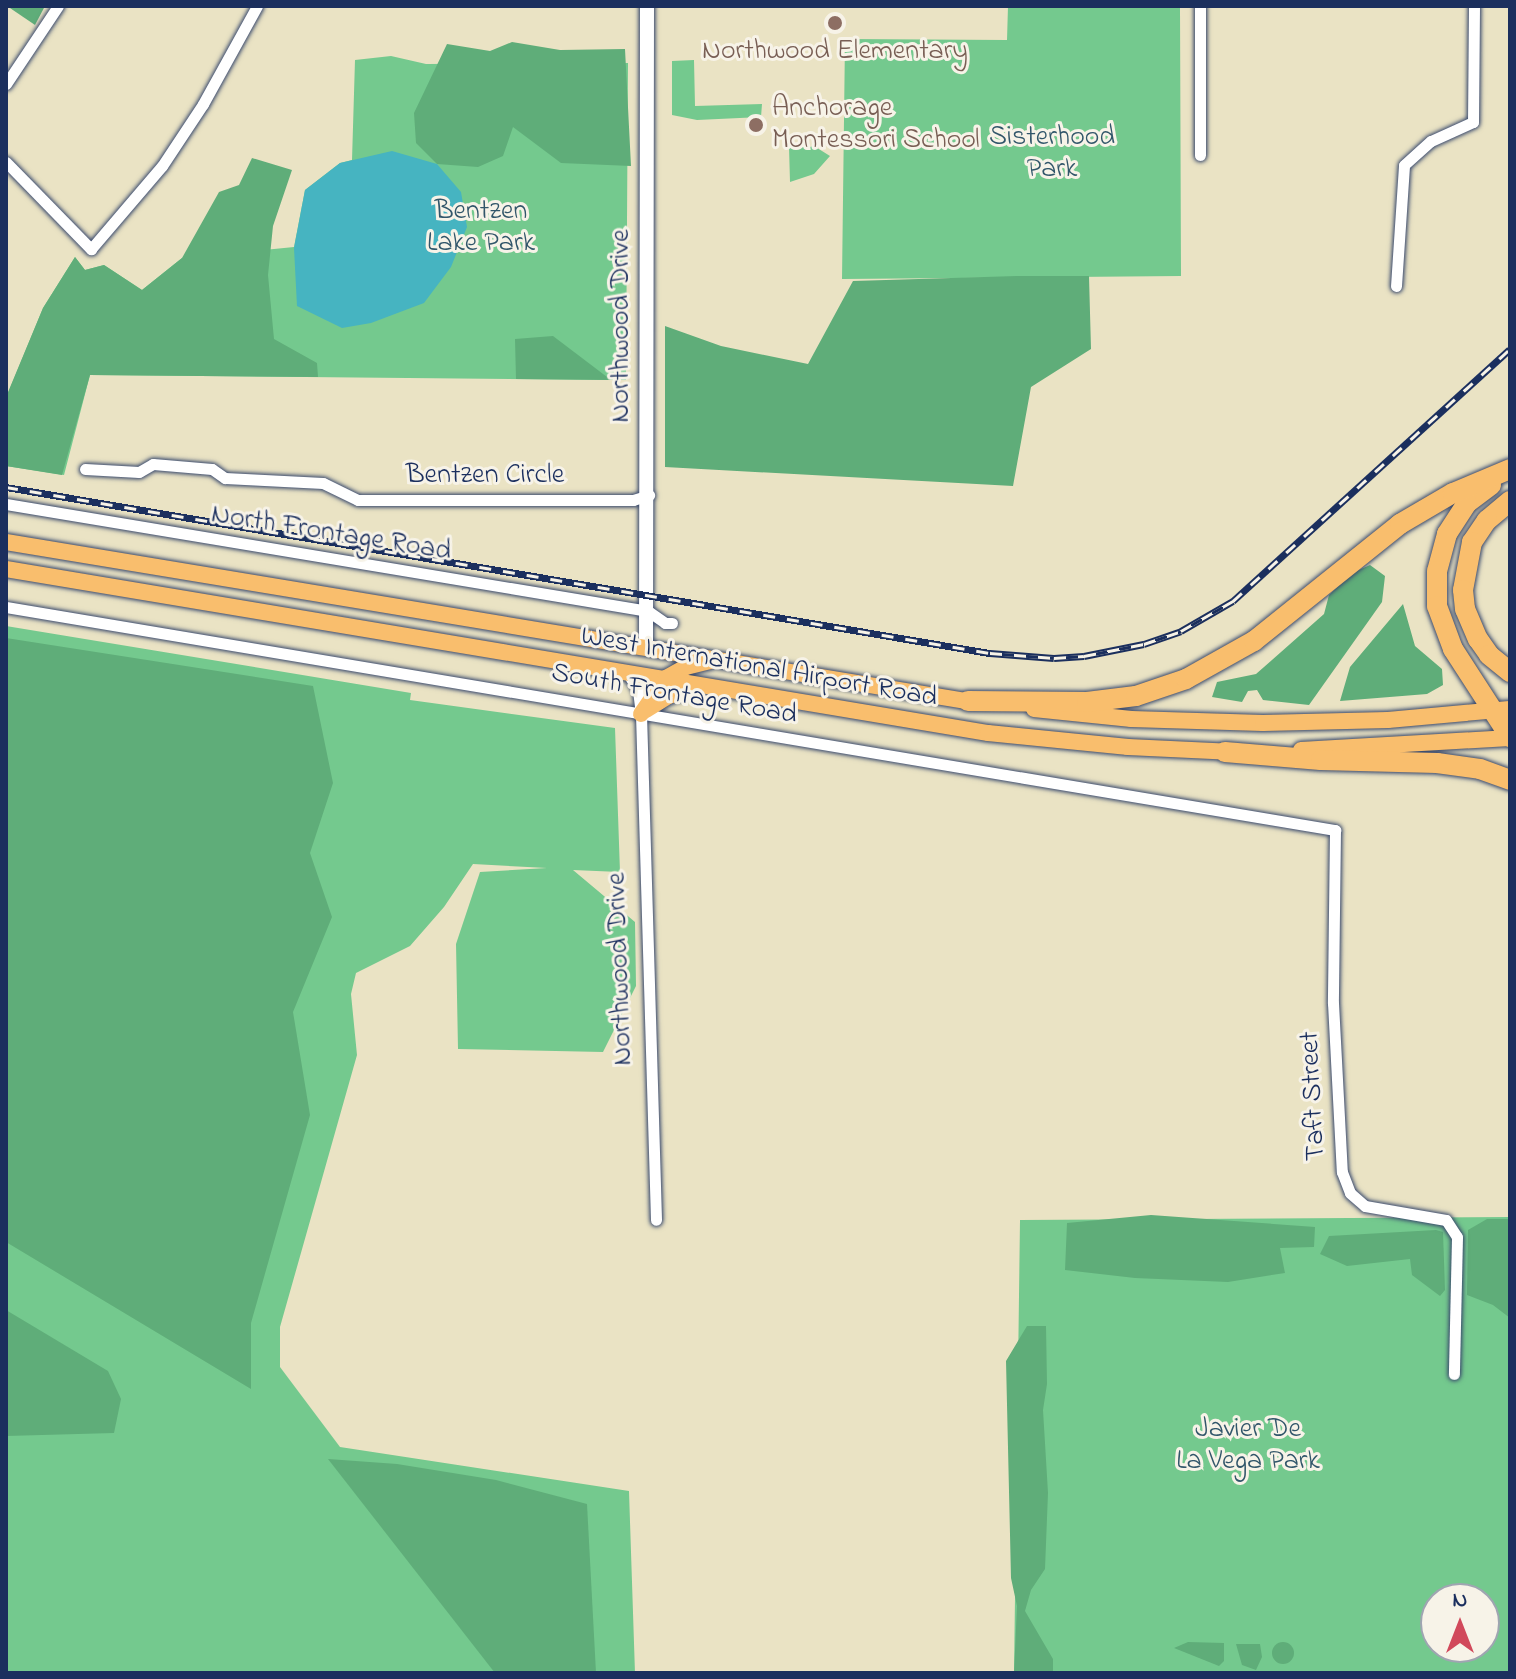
<!DOCTYPE html>
<html>
<head>
<meta charset="utf-8">
<style>
	body { margin:0 }
	#map { position:relative; width:1516px; height:1679px; overflow:hidden; background:#eae3c4; font-family:"Indie Flower",sans-serif }
	div>[style] { position:absolute }
	.green>* { inset:0; background:#74c98e }
	.forest>* { inset:0; background:#5fad79 }
	.round { border-radius:50% }
	.water>* { inset:0; background:#46b4c1 }
	.roads { filter:drop-shadow(0 0 2px #3a4a6d) drop-shadow(0 0 2px #3a4a6d) }
	.minor>* { height:11px; margin:-5.5px; padding:0 5.5px; transform-origin:5.5px; border-radius:5.5px; background:#fff }
	.tertiary>* { height:14px; margin:-7px; padding:0 7px; transform-origin:7px; border-radius:7px; background:#fff }
	.primary>* { height:16px; margin:-8px; padding:0 8px; transform-origin:8px; border-radius:8px; background:#f9be6d }
	.motorway>* { height:20px; margin:-10px; padding:0 10px; transform-origin:10px; border-radius:10px; background:#f9be6d }
	.rail>* { height:7px; margin-top:-3.5px; transform-origin:0; background:repeating-linear-gradient(90deg,#f7f3e8 0 12px,#1b2f5e 0 24px); box-sizing:border-box; border-block:2px solid #1b2f5e }
	.dots>* { width:22px; height:22px; translate:-50% -50%; box-sizing:border-box; border:4px solid #f7f3e8; border-radius:50% }
	span { translate:-50% -50%; white-space:nowrap; text-align:center; line-height:1.15; -webkit-text-stroke:6px #f7f3e8; paint-order:stroke }
	.education-label { font-size:28px; color:#785e54 }
	.left { translate:0 -50%; text-align:left }
	.park-label { font-size:28px; color:#31566a }
	.street-label { font-size:28px; color:#1b2f5e }
	.frame { position:absolute; inset:0; border:8px solid #1b2f5e; pointer-events:none }
	.north { position:absolute; left:1420px; top:1583px; width:80px; height:80px; box-sizing:border-box; background:#f7f3e8; border:2px solid #9fa5b1; border-radius:50%; rotate:0deg; font-size:22px; font-weight:700; line-height:32px; text-align:center; color:#1b2f5e }
	.north::after { content:''; display:block; margin:auto; width:28px; height:36px; background:#d1495b; clip-path:polygon(50% 0,100% 100%,50% 72%,0 100%) }
</style>
</head>
<body>
<div id="map">
	<div class="green">
		<i style="clip-path:polygon(1008px 6px,1180px 6px,1181px 276px,842px 279px,845px 39px,1007px 40px)"></i>
		<i style="clip-path:polygon(391px 56px,426px 64px,628px 63px,626px 380px,90px 375px,64px 475px,6px 466px,6px 398px,43px 308px,75px 257px,85px 270px,104px 265px,142px 290px,182px 258px,294px 247px,305px 190px,340px 163px,352px 160px,355px 60px)"></i>
		<i style="clip-path:polygon(694px 60px,695px 106px,762px 104px,761px 117px,697px 120px,672px 115px,672px 61px)"></i>
		<i style="clip-path:polygon(801px 145px,805px 148px,814px 146px,830px 156px,814px 174px,790px 182px,789px 147px)"></i>
		<i style="clip-path:polygon(6px 626px,411px 693px,410px 700px,615px 728px,620px 872px,573px 870px,635px 922px,636px 986px,603px 1052px,458px 1049px,456px 944px,480px 872px,547px 868px,473px 864px,444px 907px,410px 946px,356px 973px,351px 994px,357px 1055px,280px 1327px,280px 1367px,340px 1447px,629px 1491px,635px 1673px,6px 1673px)"></i>
		<i style="clip-path:polygon(evenodd,1510px 1217px,1510px 1673px,1014px 1673px,1020px 1220px,1510px 1217px,1436px 1599px,1484px 1599px,1484px 1647px,1436px 1647px,1436px 1599px)"></i>
	</div>
	<div class="forest">
		<i style="clip-path:polygon(7px 6px,45px 6px,35px 25px)"></i>
		<i style="clip-path:polygon(512px 42px,560px 50px,625px 49px,631px 166px,561px 163px,513px 127px,503px 156px,478px 167px,437px 164px,416px 143px,414px 113px,447px 44px,490px 51px)"></i>
		<i style="clip-path:polygon(252px 158px,292px 170px,273px 226px,268px 275px,274px 339px,317px 363px,318px 377px,90px 375px,62px 475px,6px 466px,6px 397px,43px 308px,75px 257px,85px 270px,104px 265px,142px 290px,182px 258px,219px 192px,239px 185px)"></i>
		<i style="clip-path:polygon(1017px 276px,1089px 276px,1091px 349px,1031px 387px,1013px 486px,665px 467px,665px 326px,721px 346px,808px 364px,853px 281px)"></i>
		<i style="clip-path:polygon(553px 336px,611px 380px,516px 379px,515px 339px)"></i>
		<i style="clip-path:polygon(1370px 565px,1385px 576px,1382px 602px,1309px 705px,1263px 700px,1257px 690px,1248px 691px,1242px 702px,1212px 697px,1217px 682px,1256px 674px,1324px 614px,1329px 595px,1352px 573px)"></i>
		<i style="clip-path:polygon(1403px 604px,1415px 646px,1442px 669px,1443px 685px,1427px 694px,1340px 701px,1350px 667px)"></i>
		<i style="clip-path:polygon(6px 638px,313px 686px,333px 783px,310px 853px,332px 917px,293px 1012px,310px 1115px,251px 1323px,251px 1389px,6px 1242px)"></i>
		<i style="clip-path:polygon(1151px 1215px,1315px 1227px,1314px 1247px,1280px 1248px,1285px 1273px,1228px 1282px,1135px 1278px,1065px 1270px,1067px 1223px)"></i>
		<i style="clip-path:polygon(1487px 1219px,1510px 1219px,1510px 1318px,1493px 1305px,1467px 1295px,1468px 1230px)"></i>
		<i style="clip-path:polygon(1436px 1230px,1443px 1232px,1445px 1290px,1440px 1296px,1412px 1275px,1410px 1259px,1347px 1266px,1320px 1254px,1329px 1236px)"></i>
		<i style="clip-path:polygon(6px 1310px,108px 1371px,121px 1399px,114px 1433px,6px 1436px)"></i>
		<i style="clip-path:polygon(1027px 1326px,1046px 1326px,1047px 1384px,1043px 1410px,1048px 1493px,1045px 1569px,1031px 1590px,1025px 1611px,1053px 1659px,1053px 1673px,1014px 1673px,1017px 1606px,1011px 1578px,1006px 1361px)"></i>
		<i style="clip-path:polygon(328px 1459px,397px 1464px,496px 1480px,587px 1504px,596px 1673px,495px 1673px)"></i>
		<i style="clip-path:polygon(1188px 1642px,1224px 1643px,1224px 1661px,1219px 1666px,1174px 1648px)"></i>
		<i class="round" style="left:1272px;top:1642px;width:22px;height:22px"></i>
		<i style="clip-path:polygon(1236px 1644px,1260px 1644px,1262px 1657px,1256px 1670px,1242px 1665px)"></i>
	</div>
	<div class="water">
		<i style="clip-path:polygon(392px 151px,437px 164px,461px 192px,467px 227px,451px 267px,424px 303px,371px 323px,342px 328px,297px 306px,294px 248px,305px 190px,340px 163px)"></i>
	</div>
	<div class="roads">
		<div class="minor">
			<i style="left:1200px;top:6px;width:149px;rotate:90deg"></i>
			<i style="left:6px;top:84px;width:94px;rotate:-56.3deg"></i>
			<i style="left:6px;top:162px;width:122px;rotate:45.7deg"></i>
			<i style="left:91px;top:249px;width:109px;rotate:-49.5deg"></i>
			<i style="left:162px;top:166px;width:74px;rotate:-56.5deg"></i>
			<i style="left:203px;top:104px;width:112px;rotate:-61.1deg"></i>
			<i style="left:1396px;top:286px;width:121px;rotate:-86.2deg"></i>
			<i style="left:1404px;top:165px;width:36px;rotate:-42deg"></i>
			<i style="left:1431px;top:141px;width:46px;rotate:-24.3deg"></i>
			<i style="left:1473px;top:122px;width:116px;rotate:-89.5deg"></i>
			<i style="left:85px;top:469px;width:54px;rotate:3.2deg"></i>
			<i style="left:139px;top:472px;width:16px;rotate:-30deg"></i>
			<i style="left:153px;top:464px;width:59px;rotate:4.8deg"></i>
			<i style="left:212px;top:469px;width:16px;rotate:35deg"></i>
			<i style="left:225px;top:478px;width:98px;rotate:2.9deg"></i>
			<i style="left:323px;top:483px;width:39px;rotate:26deg"></i>
			<i style="left:358px;top:500px;width:275px"></i>
			<i style="left:633px;top:500px;width:17px;rotate:-17deg"></i>
			<i style="left:6px;top:504px;width:651px;rotate:9.46deg"></i>
			<i style="left:648px;top:611px;width:21px;rotate:35deg"></i>
			<i style="left:665px;top:623px;width:7px"></i>
			<i style="left:6px;top:607px;width:1348px;rotate:9.53deg"></i>
			<i style="left:1335px;top:830px;width:173px;rotate:90.7deg"></i>
			<i style="left:1333px;top:1003px;width:169px;rotate:87deg"></i>
			<i style="left:1342px;top:1172px;width:22px;rotate:69deg"></i>
			<i style="left:1350px;top:1193px;width:20px;rotate:41deg"></i>
			<i style="left:1365px;top:1206px;width:82px;rotate:9.8deg"></i>
			<i style="left:1446px;top:1220px;width:20px;rotate:57deg"></i>
			<i style="left:1457px;top:1237px;width:137px;rotate:91.3deg"></i>
			<i style="left:627px;top:672px;width:21px;rotate:59deg"></i>
			<i style="left:638px;top:690px;width:24px;rotate:83deg"></i>
			<i style="left:641px;top:714px;width:506px;rotate:88.3deg"></i>
		</div>
		<div class="tertiary">
			<i style="left:646px;top:646px;width:640px;rotate:-89.91deg"></i>
		</div>
		<div class="primary">
			<i style="left:6px;top:542px;width:986px;rotate:9.4deg"></i>
			<i style="left:6px;top:569px;width:996px;rotate:9.48deg"></i>
			<i style="left:988px;top:733px;width:141px;rotate:5.7deg"></i>
			<i style="left:1128px;top:747px;width:106px;rotate:2.7deg"></i>
			<i style="left:1034px;top:709px;width:98px;rotate:5.9deg"></i>
			<i style="left:1131px;top:719px;width:132px;rotate:1.7deg"></i>
			<i style="left:1263px;top:723px;width:125px;rotate:-1.4deg"></i>
			<i style="left:1388px;top:720px;width:122px;rotate:-5.2deg"></i>
			<i style="left:646px;top:710px;width:26px;rotate:-32deg"></i>
			<i style="left:668px;top:696px;width:30px;rotate:-15deg"></i>
			<i style="left:641px;top:714px;width:44px;rotate:-55.2deg"></i>
			<i style="left:666px;top:678px;width:23px;rotate:-29deg"></i>
			<i style="left:686px;top:667px;width:25px;rotate:-14deg"></i>
			<i style="left:1301px;top:750px;width:209px;rotate:-3.3deg"></i>
		</div>
		<div class="motorway">
			<i style="left:1491px;top:485px;width:30px;rotate:143deg"></i>
			<i style="left:1467px;top:503px;width:37px;rotate:123deg"></i>
			<i style="left:1447px;top:534px;width:38px;rotate:105deg"></i>
			<i style="left:1437px;top:571px;width:35px;rotate:90deg"></i>
			<i style="left:1437px;top:606px;width:46px;rotate:69.6deg"></i>
			<i style="left:1453px;top:649px;width:105px;rotate:57.1deg"></i>
			<i style="left:1510px;top:501px;width:30px;rotate:140deg"></i>
			<i style="left:1487px;top:520px;width:27px;rotate:124deg"></i>
			<i style="left:1472px;top:542px;width:49px;rotate:100.6deg"></i>
			<i style="left:1463px;top:590px;width:19px;rotate:84deg"></i>
			<i style="left:1465px;top:609px;width:33px;rotate:67deg"></i>
			<i style="left:1478px;top:639px;width:19px;rotate:55deg"></i>
			<i style="left:1489px;top:655px;width:27px;rotate:39deg"></i>
			<i style="left:968px;top:701px;width:119px;rotate:0.5deg"></i>
			<i style="left:1087px;top:702px;width:49px;rotate:-7deg"></i>
			<i style="left:1136px;top:696px;width:53px;rotate:-18.8deg"></i>
			<i style="left:1186px;top:679px;width:78px;rotate:-29.2deg"></i>
			<i style="left:1254px;top:641px;width:187px;rotate:-38.7deg"></i>
			<i style="left:1400px;top:524px;width:61px;rotate:-30.3deg"></i>
			<i style="left:1453px;top:493px;width:62px;rotate:-22.8deg"></i>
			<i style="left:1225px;top:752px;width:96px;rotate:4.8deg"></i>
			<i style="left:1321px;top:760px;width:116px;rotate:1.5deg"></i>
			<i style="left:1437px;top:763px;width:43px;rotate:7.9deg"></i>
			<i style="left:1480px;top:769px;width:32px;rotate:20deg"></i>
		</div>
	</div>
	<div class="rail">
		<i style="left:6px;top:487px;width:998px;rotate:9.58deg"></i>
		<i style="left:990px;top:653px;width:64px;rotate:4.5deg"></i>
		<i style="left:1054px;top:658px;width:30px;rotate:-4deg"></i>
		<i style="left:1084px;top:656px;width:61px;rotate:-11.3deg"></i>
		<i style="left:1144px;top:644px;width:39px;rotate:-19deg"></i>
		<i style="left:1181px;top:631px;width:60px;rotate:-30deg"></i>
		<i style="left:1233px;top:601px;width:374px;rotate:-42.3deg"></i>
	</div>
	<div class="dots">
		<i style="left:835px;top:23px;background:#8d6e63"></i>
		<i style="left:756px;top:125px;background:#8d6e63"></i>
	</div>
	<div class="education-label">
		<span style="left:835px;top:52px">Northwood Elementary</span>
		<span class="left" style="left:772px;top:125px">Anchorage<br>Montessori School</span>
	</div>
	<div class="park-label">
		<span style="left:1052px;top:154px">Sisterhood<br>Park</span>
		<span style="left:481px;top:228px">Bentzen<br>Lake Park</span>
		<span style="left:1248px;top:1446px">Javier De<br>La Vega Park</span>
	</div>
	<div class="street-label">
		<span style="left:622px;top:326px;rotate:-90deg">Northwood Drive</span>
		<span style="left:485px;top:476px">Bentzen Circle</span>
		<span style="left:331px;top:534px;rotate:9deg">North Frontage Road</span>
		<span style="left:759px;top:668px;rotate:10deg">West International Airport Road</span>
		<span style="left:674px;top:695px;rotate:10deg">South Frontage Road</span>
		<span style="left:621px;top:969px;rotate:-92deg">Northwood Drive</span>
		<span style="left:1314px;top:1096px;rotate:-93deg">Taft Street</span>
	</div>
	<div class="frame"></div>
	<div class="north">N</div>
</div>
</body>
</html>
